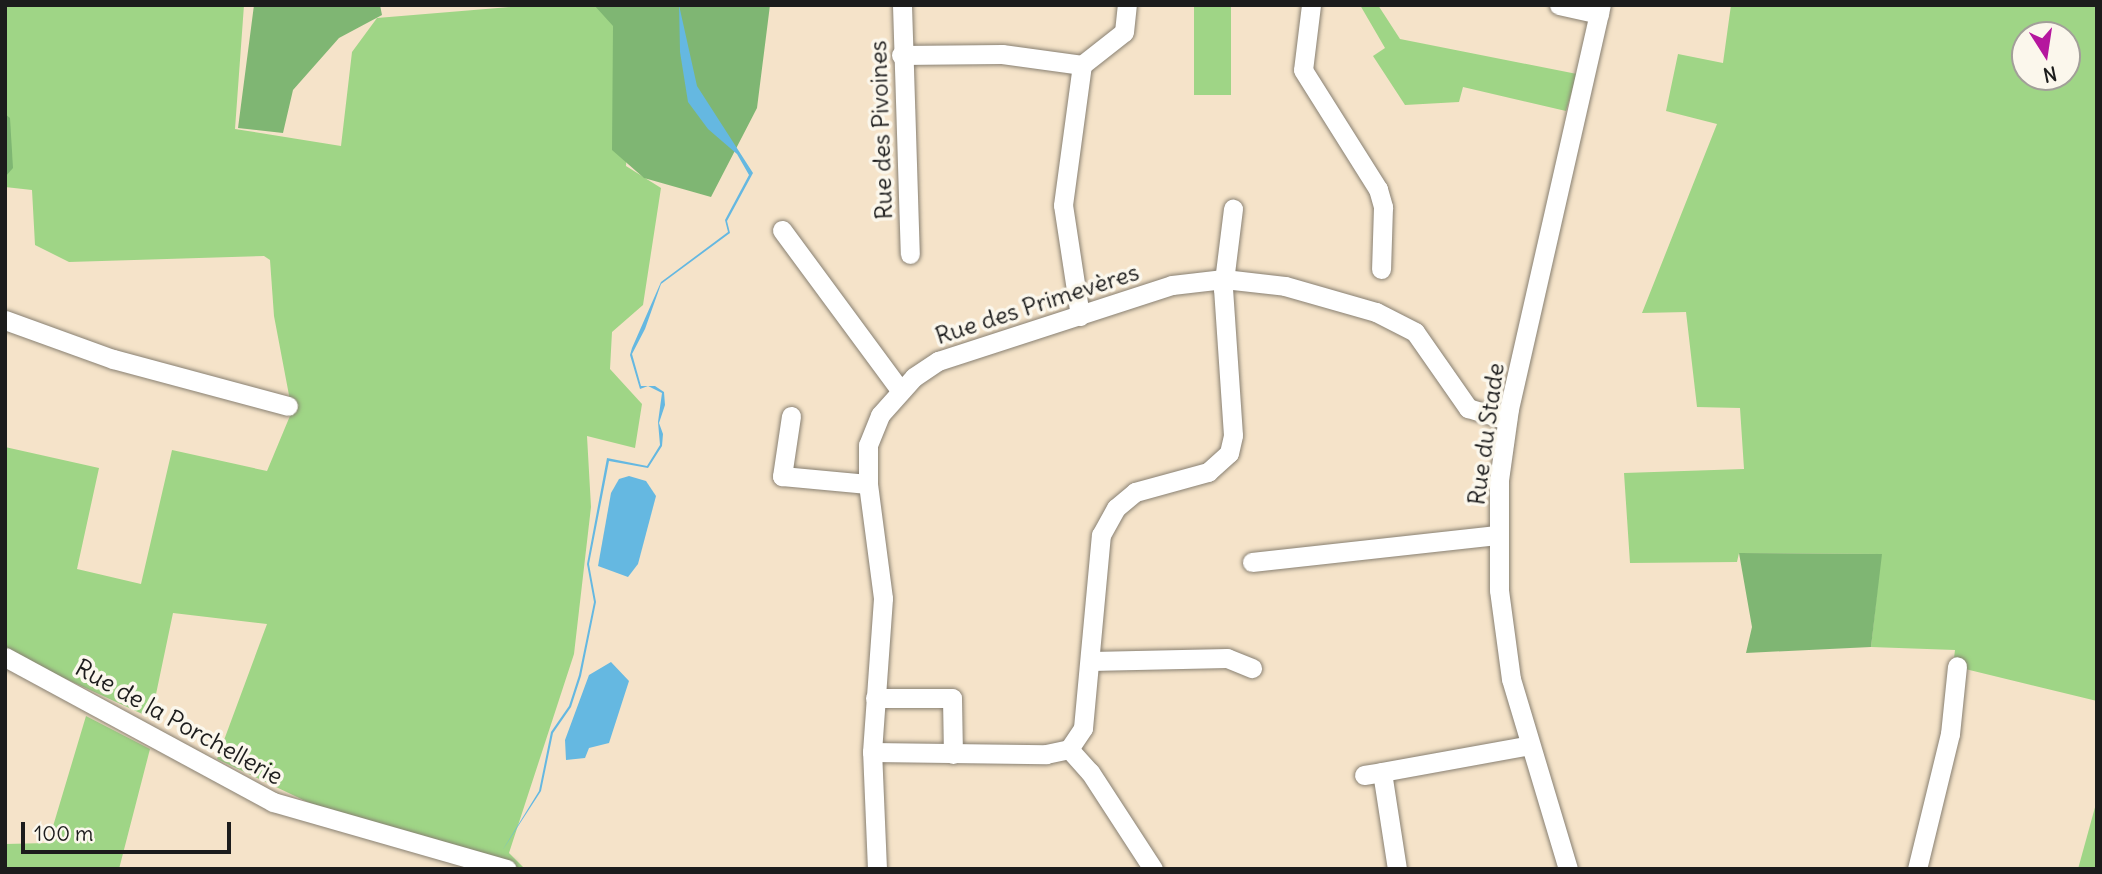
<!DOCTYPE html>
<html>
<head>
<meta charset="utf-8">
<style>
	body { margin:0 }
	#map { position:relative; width:2102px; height:874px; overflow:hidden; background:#f5e3c9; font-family:Delius,sans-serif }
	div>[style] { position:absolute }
	.green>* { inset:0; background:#9fd586; transform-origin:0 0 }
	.forest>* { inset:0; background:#7fb673 }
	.water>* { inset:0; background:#65b8e1 }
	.roads { filter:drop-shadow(0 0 2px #888072) drop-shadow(0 0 2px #888072) }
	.minor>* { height:19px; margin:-9.5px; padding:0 9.5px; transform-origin:9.5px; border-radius:9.5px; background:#fff }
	span { translate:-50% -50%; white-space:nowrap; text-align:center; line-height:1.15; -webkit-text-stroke:7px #fbf7ec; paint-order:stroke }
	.street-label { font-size:24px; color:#1c1c1c }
	.frame { position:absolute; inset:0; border:7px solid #1c1c1c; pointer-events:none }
	.north { position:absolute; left:2011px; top:21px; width:70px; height:70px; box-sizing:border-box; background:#fbf7ec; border:2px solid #a29f99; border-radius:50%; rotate:168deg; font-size:19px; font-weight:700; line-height:28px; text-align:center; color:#1c1c1c }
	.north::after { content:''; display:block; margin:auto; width:24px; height:32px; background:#b5179e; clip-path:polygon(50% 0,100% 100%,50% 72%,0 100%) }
	.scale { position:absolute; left:21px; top:822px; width:210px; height:32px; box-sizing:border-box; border:4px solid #1c1c1c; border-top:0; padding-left:9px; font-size:21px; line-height:24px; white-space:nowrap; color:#1c1c1c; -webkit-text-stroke:5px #fbf7ec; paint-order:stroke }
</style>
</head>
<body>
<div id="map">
	<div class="green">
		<i style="clip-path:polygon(5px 5px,244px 5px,235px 129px,341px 146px,352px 52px,377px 18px,534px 5px,636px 5px,626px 166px,661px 188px,643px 305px,612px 332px,610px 369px,642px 404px,635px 448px,587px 436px,591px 507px,574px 654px,509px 853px,525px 869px,476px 869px,402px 847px,217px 759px,267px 624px,173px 613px,151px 718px,5px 651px,5px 447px,99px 468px,77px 569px,141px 584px,172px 450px,267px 471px,292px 411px,274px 316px,270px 260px,264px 256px,69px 262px,35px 245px,32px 190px,5px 187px)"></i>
		<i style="left:1194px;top:5px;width:37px;height:90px"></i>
		<i style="clip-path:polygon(1360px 5px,1378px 5px,1400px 39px,1577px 74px,1566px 111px,1463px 87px,1459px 102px,1405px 105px,1373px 56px,1385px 48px)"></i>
		<i style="clip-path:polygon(evenodd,1731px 5px,2097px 5px,2097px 701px,1953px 666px,1955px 650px,1871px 647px,1881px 554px,1739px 553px,1737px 562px,1630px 563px,1624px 473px,1744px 469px,1740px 408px,1697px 407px,1686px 312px,1642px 313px,1717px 124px,1666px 111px,1678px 54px,1723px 63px,1731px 5px,2025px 35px,2067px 35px,2067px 77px,2025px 77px,2025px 35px)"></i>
		<i style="clip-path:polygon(86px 716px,150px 749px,119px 869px,5px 869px,5px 844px,48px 843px)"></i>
		<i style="clip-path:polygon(2097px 800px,2097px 869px,2078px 869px)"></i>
	</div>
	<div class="forest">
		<i style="clip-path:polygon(254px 5px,380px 5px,382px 15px,339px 38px,293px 90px,283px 133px,238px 128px)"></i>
		<i style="clip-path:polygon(594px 5px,770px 5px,757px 108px,711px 197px,644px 178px,612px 150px,613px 26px)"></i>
		<i style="clip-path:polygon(5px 114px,10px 118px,13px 168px,5px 177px)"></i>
		<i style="clip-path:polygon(1739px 553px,1882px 554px,1871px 647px,1746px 653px,1752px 627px)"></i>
	</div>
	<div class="water">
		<i style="clip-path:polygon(679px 5px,697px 86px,753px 173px,727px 221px,730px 233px,661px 284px,645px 329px,632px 354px,641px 386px,655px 386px,664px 392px,665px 405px,659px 423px,663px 434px,662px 446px,648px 468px,609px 461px,589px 564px,596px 602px,581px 676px,571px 707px,553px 733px,541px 791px,502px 851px,539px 791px,551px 732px,569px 706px,579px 675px,594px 602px,587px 564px,607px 458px,647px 466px,660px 445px,658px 422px,662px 393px,648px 386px,640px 389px,630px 355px,632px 348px,661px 282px,728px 232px,725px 220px,749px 175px,737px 154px,708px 129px,688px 102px,680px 52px)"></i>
		<i style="clip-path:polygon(629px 476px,646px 481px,656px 496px,638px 564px,628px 577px,598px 566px,611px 493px,619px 479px)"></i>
		<i style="clip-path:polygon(611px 662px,629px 681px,609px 743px,589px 748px,585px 758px,566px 760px,565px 740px,589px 675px)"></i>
	</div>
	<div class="roads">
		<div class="minor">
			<i style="left:902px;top:5px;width:249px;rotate:88.2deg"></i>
			<i style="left:1311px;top:5px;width:65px;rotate:97deg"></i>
			<i style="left:1303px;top:70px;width:141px;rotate:57.8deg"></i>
			<i style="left:1378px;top:189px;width:19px;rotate:74deg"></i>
			<i style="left:1383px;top:207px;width:62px;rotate:91.8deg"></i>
			<i style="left:1559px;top:5px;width:41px;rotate:12.7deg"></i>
			<i style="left:901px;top:55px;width:101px;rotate:-0.6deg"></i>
			<i style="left:1002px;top:54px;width:81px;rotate:7.8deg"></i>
			<i style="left:782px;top:230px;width:199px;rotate:53.6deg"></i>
			<i style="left:1080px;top:316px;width:112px;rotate:-98.7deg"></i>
			<i style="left:1063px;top:205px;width:141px;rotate:-82.3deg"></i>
			<i style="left:1082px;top:65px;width:53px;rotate:-38.2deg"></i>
			<i style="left:1124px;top:32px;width:27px;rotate:-84deg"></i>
			<i style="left:5px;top:320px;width:115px;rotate:19.9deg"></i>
			<i style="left:113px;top:359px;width:181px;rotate:15deg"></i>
			<i style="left:791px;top:416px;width:61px;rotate:98.5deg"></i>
			<i style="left:782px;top:476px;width:86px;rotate:5.3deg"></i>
			<i style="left:1252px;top:562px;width:246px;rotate:-6.3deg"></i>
			<i style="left:5px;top:657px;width:305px;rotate:28.4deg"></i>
			<i style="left:273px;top:802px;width:243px;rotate:16deg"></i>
			<i style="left:1091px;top:661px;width:136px;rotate:-1.3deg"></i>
			<i style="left:1227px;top:658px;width:27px;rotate:22deg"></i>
			<i style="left:875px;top:698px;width:77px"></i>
			<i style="left:952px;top:698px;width:56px;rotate:89deg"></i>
			<i style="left:1069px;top:749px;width:31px;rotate:48deg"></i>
			<i style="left:1090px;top:772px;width:116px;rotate:57deg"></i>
			<i style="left:872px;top:752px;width:174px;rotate:0.7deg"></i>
			<i style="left:1046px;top:754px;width:24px;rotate:-12deg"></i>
			<i style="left:1069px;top:749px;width:25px;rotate:-56deg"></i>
			<i style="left:1083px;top:728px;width:194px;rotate:-84.7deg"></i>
			<i style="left:1101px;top:535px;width:31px;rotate:-61deg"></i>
			<i style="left:1116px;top:508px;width:25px;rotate:-40deg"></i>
			<i style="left:1135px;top:492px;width:76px;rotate:-15.3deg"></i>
			<i style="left:1208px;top:472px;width:28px;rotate:-42deg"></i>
			<i style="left:1229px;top:453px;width:18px;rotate:-77deg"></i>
			<i style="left:1233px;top:435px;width:146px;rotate:-93.9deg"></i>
			<i style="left:1223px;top:289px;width:81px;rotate:-82.9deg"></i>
			<i style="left:1364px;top:775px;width:18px;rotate:-9deg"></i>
			<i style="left:877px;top:869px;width:117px;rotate:-92.4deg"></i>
			<i style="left:872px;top:752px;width:154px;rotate:-85.9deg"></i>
			<i style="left:883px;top:598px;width:115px;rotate:-97.5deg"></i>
			<i style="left:868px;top:484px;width:39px;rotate:-90deg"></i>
			<i style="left:868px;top:445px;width:32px;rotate:-68deg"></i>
			<i style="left:880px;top:415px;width:51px;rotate:-48.2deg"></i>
			<i style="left:914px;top:377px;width:29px;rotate:-34deg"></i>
			<i style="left:938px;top:361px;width:246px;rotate:-18deg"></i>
			<i style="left:1172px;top:285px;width:52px;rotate:-6.6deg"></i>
			<i style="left:1224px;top:279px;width:61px;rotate:6.5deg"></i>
			<i style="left:1285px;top:286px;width:95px;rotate:15.9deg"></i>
			<i style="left:1376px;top:312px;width:44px;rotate:27.1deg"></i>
			<i style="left:1415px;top:332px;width:93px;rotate:55.1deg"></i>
			<i style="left:1468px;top:408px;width:41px;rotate:17.1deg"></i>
			<i style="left:1397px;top:869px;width:98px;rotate:-98.8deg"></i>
			<i style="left:1382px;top:772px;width:150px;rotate:-10.3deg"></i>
			<i style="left:1568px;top:869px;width:198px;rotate:-106.7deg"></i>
			<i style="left:1511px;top:679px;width:90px;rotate:-97.7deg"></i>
			<i style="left:1499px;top:590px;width:110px;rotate:-90deg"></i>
			<i style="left:1499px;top:480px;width:72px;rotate:-82deg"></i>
			<i style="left:1509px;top:409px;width:414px;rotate:-77.2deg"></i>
			<i style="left:1917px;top:869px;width:139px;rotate:-76.3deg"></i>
			<i style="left:1950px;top:734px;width:68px;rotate:-84.1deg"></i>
		</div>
	</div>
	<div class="street-label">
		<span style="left:881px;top:130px;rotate:-92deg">Rue des Pivoines</span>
		<span style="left:1037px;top:304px;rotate:-18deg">Rue des Primevères</span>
		<span style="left:1486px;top:434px;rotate:-82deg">Rue du Stade</span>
		<span style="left:179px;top:722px;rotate:29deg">Rue de la Porchellerie</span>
	</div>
	<div class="frame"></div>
	<div class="north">N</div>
	<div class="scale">100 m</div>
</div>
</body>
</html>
